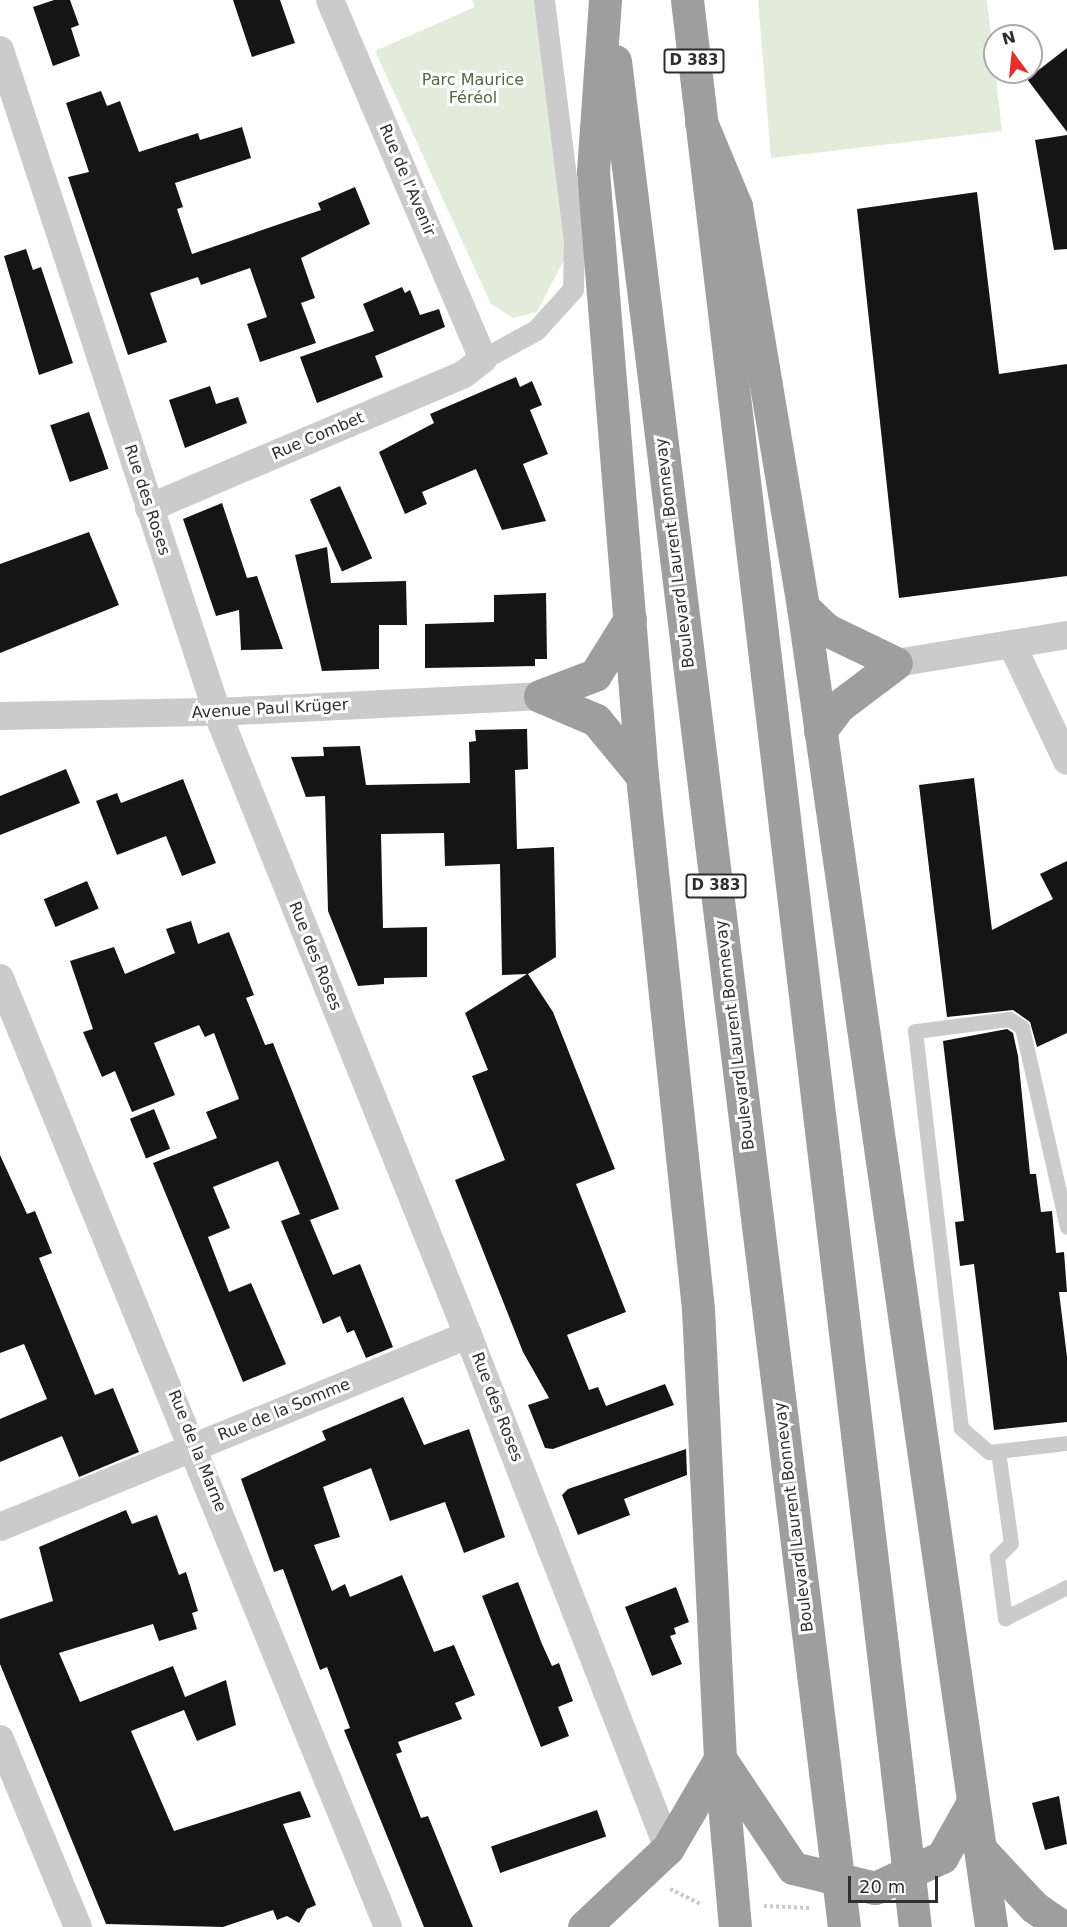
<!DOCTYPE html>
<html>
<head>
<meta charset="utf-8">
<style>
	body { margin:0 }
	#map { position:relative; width:1067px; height:1927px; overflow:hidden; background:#fff; font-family:"DejaVu Sans",sans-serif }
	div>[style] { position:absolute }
	.green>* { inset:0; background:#e3ecdb }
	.building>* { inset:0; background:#151515; transform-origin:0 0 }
	.path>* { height:4px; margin-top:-2px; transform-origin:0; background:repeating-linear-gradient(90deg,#cbcbcb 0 3px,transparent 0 6px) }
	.service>* { height:15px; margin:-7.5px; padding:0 7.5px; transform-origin:7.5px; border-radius:7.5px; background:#cbcbcb }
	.pedestrian>* { height:21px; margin:-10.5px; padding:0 10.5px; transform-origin:10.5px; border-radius:10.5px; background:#cbcbcb }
	.minor>* { height:28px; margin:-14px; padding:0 14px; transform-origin:14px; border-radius:14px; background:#cbcbcb }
	.trunk>* { height:33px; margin:-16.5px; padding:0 16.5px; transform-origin:16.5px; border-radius:16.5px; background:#9e9e9e }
	.trunk-bridge>* { height:33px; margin:-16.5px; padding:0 16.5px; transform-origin:16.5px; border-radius:16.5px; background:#9e9e9e }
	span { translate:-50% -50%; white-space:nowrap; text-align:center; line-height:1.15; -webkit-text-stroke:6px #fff; paint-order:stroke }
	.shield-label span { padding:2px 4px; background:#fff; border:2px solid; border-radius:4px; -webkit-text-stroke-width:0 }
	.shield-label { font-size:15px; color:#2e2e2e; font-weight:700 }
	.park-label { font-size:16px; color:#4e6b3a }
	.street-label { font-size:16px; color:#2e2e2e }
	.north { position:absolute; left:983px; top:24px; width:60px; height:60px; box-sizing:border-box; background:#fff; border:2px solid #ababab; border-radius:50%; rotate:345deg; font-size:16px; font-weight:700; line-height:24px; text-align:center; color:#2e2e2e }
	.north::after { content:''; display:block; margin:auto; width:21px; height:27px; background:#e92c2d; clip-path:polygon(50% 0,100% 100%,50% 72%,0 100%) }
	.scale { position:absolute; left:848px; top:1876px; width:90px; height:27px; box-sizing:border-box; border:3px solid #2e2e2e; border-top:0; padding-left:8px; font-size:18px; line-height:21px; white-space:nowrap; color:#2e2e2e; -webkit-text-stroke:4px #fff; paint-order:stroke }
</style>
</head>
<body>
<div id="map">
	<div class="green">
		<i style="clip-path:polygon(472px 0,535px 0,567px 254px,537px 312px,513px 318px,491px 304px,375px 51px,475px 7px)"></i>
		<i style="clip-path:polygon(758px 0,987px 0,1002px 131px,771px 158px)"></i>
	</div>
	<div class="building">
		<i style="clip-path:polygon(54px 0,70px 0,79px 25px,71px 28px,80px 56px,53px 66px,33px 7px)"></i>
		<i style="clip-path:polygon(233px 0,280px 0,295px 43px,252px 57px)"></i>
		<i style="clip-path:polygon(1067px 48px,1067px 132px,1027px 79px)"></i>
		<i style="clip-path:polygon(101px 91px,107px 106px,120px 101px,139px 152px,198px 133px,200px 140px,242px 127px,251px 158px,175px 183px,183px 207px,177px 209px,192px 254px,321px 210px,318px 203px,355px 187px,370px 224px,301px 258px,315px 298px,301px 303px,316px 343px,260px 362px,247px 324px,267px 317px,250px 268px,201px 285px,198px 277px,150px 293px,167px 342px,128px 355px,68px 177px,89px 172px,66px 103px)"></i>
		<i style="clip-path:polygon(1067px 135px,1067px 249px,1054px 250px,1035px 140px)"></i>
		<i style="clip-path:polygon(977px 192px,999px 374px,1067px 364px,1067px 576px,899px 598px,857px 209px)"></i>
		<i style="clip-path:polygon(26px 249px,33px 270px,41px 267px,73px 363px,39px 375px,4px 256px)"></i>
		<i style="clip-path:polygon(402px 287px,405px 293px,410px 290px,420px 315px,439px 309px,445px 327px,375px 356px,383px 377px,317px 403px,300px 357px,374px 331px,363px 304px)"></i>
		<i style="clip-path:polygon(516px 377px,520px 387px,532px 381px,542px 405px,530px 410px,548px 454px,523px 464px,546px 521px,502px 530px,476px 469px,422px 492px,427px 504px,405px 514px,379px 452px,434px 423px,430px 414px)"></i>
		<i style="clip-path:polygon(210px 386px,216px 404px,238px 397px,247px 423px,185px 448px,169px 400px)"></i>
		<i style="left:89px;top:412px;width:60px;height:41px;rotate:71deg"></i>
		<i style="left:340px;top:486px;width:79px;height:33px;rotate:66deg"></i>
		<i style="clip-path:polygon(222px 503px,247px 578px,257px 576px,283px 649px,241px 650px,239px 610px,216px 616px,183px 519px)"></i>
		<i style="clip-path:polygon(89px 532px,119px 605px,0 653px,0 564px)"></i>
		<i style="clip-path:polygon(327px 547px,331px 583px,406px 581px,407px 625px,379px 625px,379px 669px,322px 671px,295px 555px)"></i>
		<i style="clip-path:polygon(546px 593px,547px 659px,535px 659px,535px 666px,425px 668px,425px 624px,494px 622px,494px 595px)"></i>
		<i style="clip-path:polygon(527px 729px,528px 769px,515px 770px,517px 849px,554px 847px,556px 957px,528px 974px,553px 1012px,615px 1169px,576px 1184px,626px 1312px,567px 1335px,589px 1390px,598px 1387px,606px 1406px,665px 1384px,674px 1405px,553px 1449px,545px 1448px,528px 1405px,549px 1398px,523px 1352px,455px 1180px,505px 1160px,472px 1076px,488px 1070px,465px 1013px,527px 974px,502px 975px,500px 864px,445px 866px,444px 833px,381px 834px,383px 928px,427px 927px,427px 977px,384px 978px,384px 984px,358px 986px,328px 911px,325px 796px,306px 797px,291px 757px,324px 756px,323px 747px,360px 746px,366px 785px,470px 783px,469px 742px,476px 741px,475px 730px)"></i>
		<i style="clip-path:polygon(66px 769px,80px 803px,0 835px,0 796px)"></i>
		<i style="clip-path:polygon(974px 778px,992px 930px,1053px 899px,1040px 874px,1067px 861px,1067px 1033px,1037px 1047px,1030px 1022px,1013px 1010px,947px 1017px,919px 785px)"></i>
		<i style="clip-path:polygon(183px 779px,216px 863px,182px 876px,166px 836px,117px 855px,96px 801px,117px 793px,121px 803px)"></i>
		<i style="left:87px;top:881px;width:30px;height:47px;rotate:67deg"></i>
		<i style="clip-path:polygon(191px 921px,198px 944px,229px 932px,254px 995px,246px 998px,265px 1045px,273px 1043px,339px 1209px,310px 1220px,333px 1275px,360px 1264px,393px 1347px,366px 1358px,354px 1330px,347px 1333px,340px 1316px,323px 1324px,281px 1221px,300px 1214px,278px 1161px,213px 1187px,230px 1228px,208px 1237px,229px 1292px,251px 1283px,286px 1364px,243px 1382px,153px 1163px,217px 1138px,206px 1112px,239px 1099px,214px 1033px,205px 1037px,199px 1025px,154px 1043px,175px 1095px,132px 1112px,115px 1071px,102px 1077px,83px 1032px,93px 1029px,70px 961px,114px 947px,125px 974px,175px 953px,166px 929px)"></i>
		<i style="clip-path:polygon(1007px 1029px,1013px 1033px,1018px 1056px,1030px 1174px,1036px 1174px,1041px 1212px,1052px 1211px,1056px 1253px,1064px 1252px,1067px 1292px,1059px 1292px,1067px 1357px,1067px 1422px,994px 1430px,974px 1264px,960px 1266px,955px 1222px,964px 1221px,943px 1041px)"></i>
		<i style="left:154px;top:1109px;width:43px;height:26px;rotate:68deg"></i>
		<i style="clip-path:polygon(0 1155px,27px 1214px,35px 1211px,52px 1253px,39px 1258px,95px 1395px,113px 1388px,139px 1452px,79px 1477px,62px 1436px,0 1462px,0 1419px,47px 1399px,24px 1344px,0 1353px)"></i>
		<i style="clip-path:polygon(403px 1397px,424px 1445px,469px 1429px,505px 1537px,464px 1553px,445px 1502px,390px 1521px,371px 1468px,323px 1487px,340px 1537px,314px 1545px,332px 1591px,345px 1584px,350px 1597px,402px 1575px,434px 1652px,454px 1645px,475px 1695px,455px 1703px,462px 1719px,398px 1742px,402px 1752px,396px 1754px,421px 1818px,428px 1816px,473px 1927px,424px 1927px,344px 1730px,350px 1728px,327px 1667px,320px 1670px,283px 1569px,274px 1572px,241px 1479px,326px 1440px,322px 1431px)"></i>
		<i style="clip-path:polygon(686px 1449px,687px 1475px,624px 1499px,630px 1515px,578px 1535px,562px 1495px,568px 1489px)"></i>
		<i style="clip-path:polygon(126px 1510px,132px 1524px,157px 1515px,179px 1575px,186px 1572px,198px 1611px,192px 1613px,197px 1629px,159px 1641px,153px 1624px,59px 1653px,80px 1702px,173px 1666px,185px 1697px,226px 1680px,236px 1725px,197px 1741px,184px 1710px,131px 1731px,174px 1831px,300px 1791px,311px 1817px,283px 1824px,316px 1905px,307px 1909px,299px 1923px,287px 1916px,277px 1920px,273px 1910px,223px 1927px,106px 1924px,0 1664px,0 1619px,53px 1601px,39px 1547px)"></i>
		<i style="clip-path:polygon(518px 1582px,542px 1644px,552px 1666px,559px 1663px,573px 1701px,558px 1707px,569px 1736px,541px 1747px,482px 1596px)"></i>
		<i style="clip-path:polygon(676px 1587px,689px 1622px,674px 1628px,676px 1634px,670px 1636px,682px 1664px,652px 1676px,625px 1607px)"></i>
		<i style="clip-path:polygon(1059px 1796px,1067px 1844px,1045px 1850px,1032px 1803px)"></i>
		<i style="left:597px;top:1810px;width:28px;height:112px;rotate:71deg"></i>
	</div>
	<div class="path">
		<i style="left:670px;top:1889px;width:34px;rotate:26deg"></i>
		<i style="left:764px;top:1906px;width:46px;rotate:2.5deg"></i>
	</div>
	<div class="service">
		<i style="left:1067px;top:1227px;width:205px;rotate:-102.7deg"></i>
		<i style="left:1022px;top:1027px;width:15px;rotate:-148deg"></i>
		<i style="left:1009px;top:1019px;width:95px;rotate:172.7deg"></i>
		<i style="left:915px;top:1031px;width:400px;rotate:83.4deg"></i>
		<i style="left:961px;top:1428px;width:37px;rotate:41deg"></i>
		<i style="left:989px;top:1452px;width:79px;rotate:-6.6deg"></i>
		<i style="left:998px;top:1451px;width:93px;rotate:82deg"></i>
		<i style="left:1011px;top:1543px;width:20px;rotate:135deg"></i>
		<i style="left:997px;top:1557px;width:62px;rotate:82.5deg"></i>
		<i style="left:1005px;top:1618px;width:69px;rotate:-26.6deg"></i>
	</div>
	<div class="pedestrian">
		<i style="left:483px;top:359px;width:60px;rotate:-28.7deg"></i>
		<i style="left:536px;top:330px;width:55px;rotate:-47.9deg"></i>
		<i style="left:573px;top:289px;width:48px;rotate:-88.8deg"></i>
		<i style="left:574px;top:241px;width:243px;rotate:-97.1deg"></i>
	</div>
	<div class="minor">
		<i style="left:0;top:50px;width:697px;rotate:71.85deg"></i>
		<i style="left:217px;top:712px;width:672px;rotate:68.06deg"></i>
		<i style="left:468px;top:1335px;width:551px;rotate:68.7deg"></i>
		<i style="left:149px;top:508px;width:342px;rotate:-23deg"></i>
		<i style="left:464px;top:374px;width:24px;rotate:-38deg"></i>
		<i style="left:483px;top:359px;width:390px;rotate:-113.1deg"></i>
		<i style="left:1012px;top:645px;width:128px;rotate:64.6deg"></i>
		<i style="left:896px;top:663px;width:173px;rotate:-9.3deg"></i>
		<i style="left:0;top:716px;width:217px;rotate:-1.1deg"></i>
		<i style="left:217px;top:712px;width:323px;rotate:-2.8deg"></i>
		<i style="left:0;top:978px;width:1025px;rotate:67.76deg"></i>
		<i style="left:0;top:1527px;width:506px;rotate:-22.31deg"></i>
		<i style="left:0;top:1739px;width:204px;rotate:67.5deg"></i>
	</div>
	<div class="trunk">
		<i style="left:605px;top:0;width:171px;rotate:94deg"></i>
		<i style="left:593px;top:171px;width:607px;rotate:85.37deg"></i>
		<i style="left:642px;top:776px;width:536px;rotate:84deg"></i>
		<i style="left:698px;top:1309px;width:451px;rotate:87.2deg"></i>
		<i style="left:720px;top:1759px;width:169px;rotate:84.9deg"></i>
		<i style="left:687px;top:0;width:1784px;rotate:83.24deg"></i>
		<i style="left:615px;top:61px;width:1724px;rotate:83deg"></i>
		<i style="left:701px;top:122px;width:91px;rotate:67.4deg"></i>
		<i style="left:736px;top:206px;width:407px;rotate:80.5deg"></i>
		<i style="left:803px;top:607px;width:1333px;rotate:81.89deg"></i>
		<i style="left:803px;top:607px;width:33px;rotate:44deg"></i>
		<i style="left:827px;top:630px;width:76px;rotate:25.6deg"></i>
		<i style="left:540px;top:696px;width:61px;rotate:23.2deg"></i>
		<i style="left:596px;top:720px;width:72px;rotate:50.6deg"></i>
		<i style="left:540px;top:696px;width:59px;rotate:-20.9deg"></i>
		<i style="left:595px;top:675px;width:66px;rotate:-58deg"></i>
		<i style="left:820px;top:731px;width:31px;rotate:-53deg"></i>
		<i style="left:839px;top:706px;width:71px;rotate:-37deg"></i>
		<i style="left:721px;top:1760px;width:130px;rotate:56.3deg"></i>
		<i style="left:793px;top:1868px;width:84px;rotate:13.7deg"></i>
		<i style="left:875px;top:1888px;width:74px;rotate:-24.8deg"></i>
		<i style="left:942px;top:1857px;width:63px;rotate:-60.6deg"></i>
		<i style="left:980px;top:1849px;width:79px;rotate:47deg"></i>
		<i style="left:1034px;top:1907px;width:35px;rotate:35deg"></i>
		<i style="left:584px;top:1927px;width:115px;rotate:-43.2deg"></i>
		<i style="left:668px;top:1848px;width:103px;rotate:-59.7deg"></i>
	</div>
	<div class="trunk-bridge">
		<i style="left:825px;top:1772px;width:156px;rotate:83deg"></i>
		<i style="left:897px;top:1772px;width:156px;rotate:83.4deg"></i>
	</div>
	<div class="shield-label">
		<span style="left:694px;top:61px">D 383</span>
		<span style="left:716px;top:886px">D 383</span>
	</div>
	<div class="park-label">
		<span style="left:473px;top:89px">Parc Maurice<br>Féréol</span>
	</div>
	<div class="street-label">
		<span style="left:407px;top:180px;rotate:67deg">Rue de l'Avenir</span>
		<span style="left:318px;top:436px;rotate:-23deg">Rue Combet</span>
		<span style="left:147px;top:500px;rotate:72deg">Rue des Roses</span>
		<span style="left:675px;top:553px;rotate:-97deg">Boulevard Laurent Bonnevay</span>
		<span style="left:270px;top:709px;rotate:-3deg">Avenue Paul Krüger</span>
		<span style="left:315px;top:956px;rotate:68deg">Rue des Roses</span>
		<span style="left:735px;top:1035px;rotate:-97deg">Boulevard Laurent Bonnevay</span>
		<span style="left:497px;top:1407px;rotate:69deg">Rue des Roses</span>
		<span style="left:284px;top:1410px;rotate:-22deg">Rue de la Somme</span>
		<span style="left:197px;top:1451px;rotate:68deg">Rue de la Marne</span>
		<span style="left:794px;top:1517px;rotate:-97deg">Boulevard Laurent Bonnevay</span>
	</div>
	<div class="north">N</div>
	<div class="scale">20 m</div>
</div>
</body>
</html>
